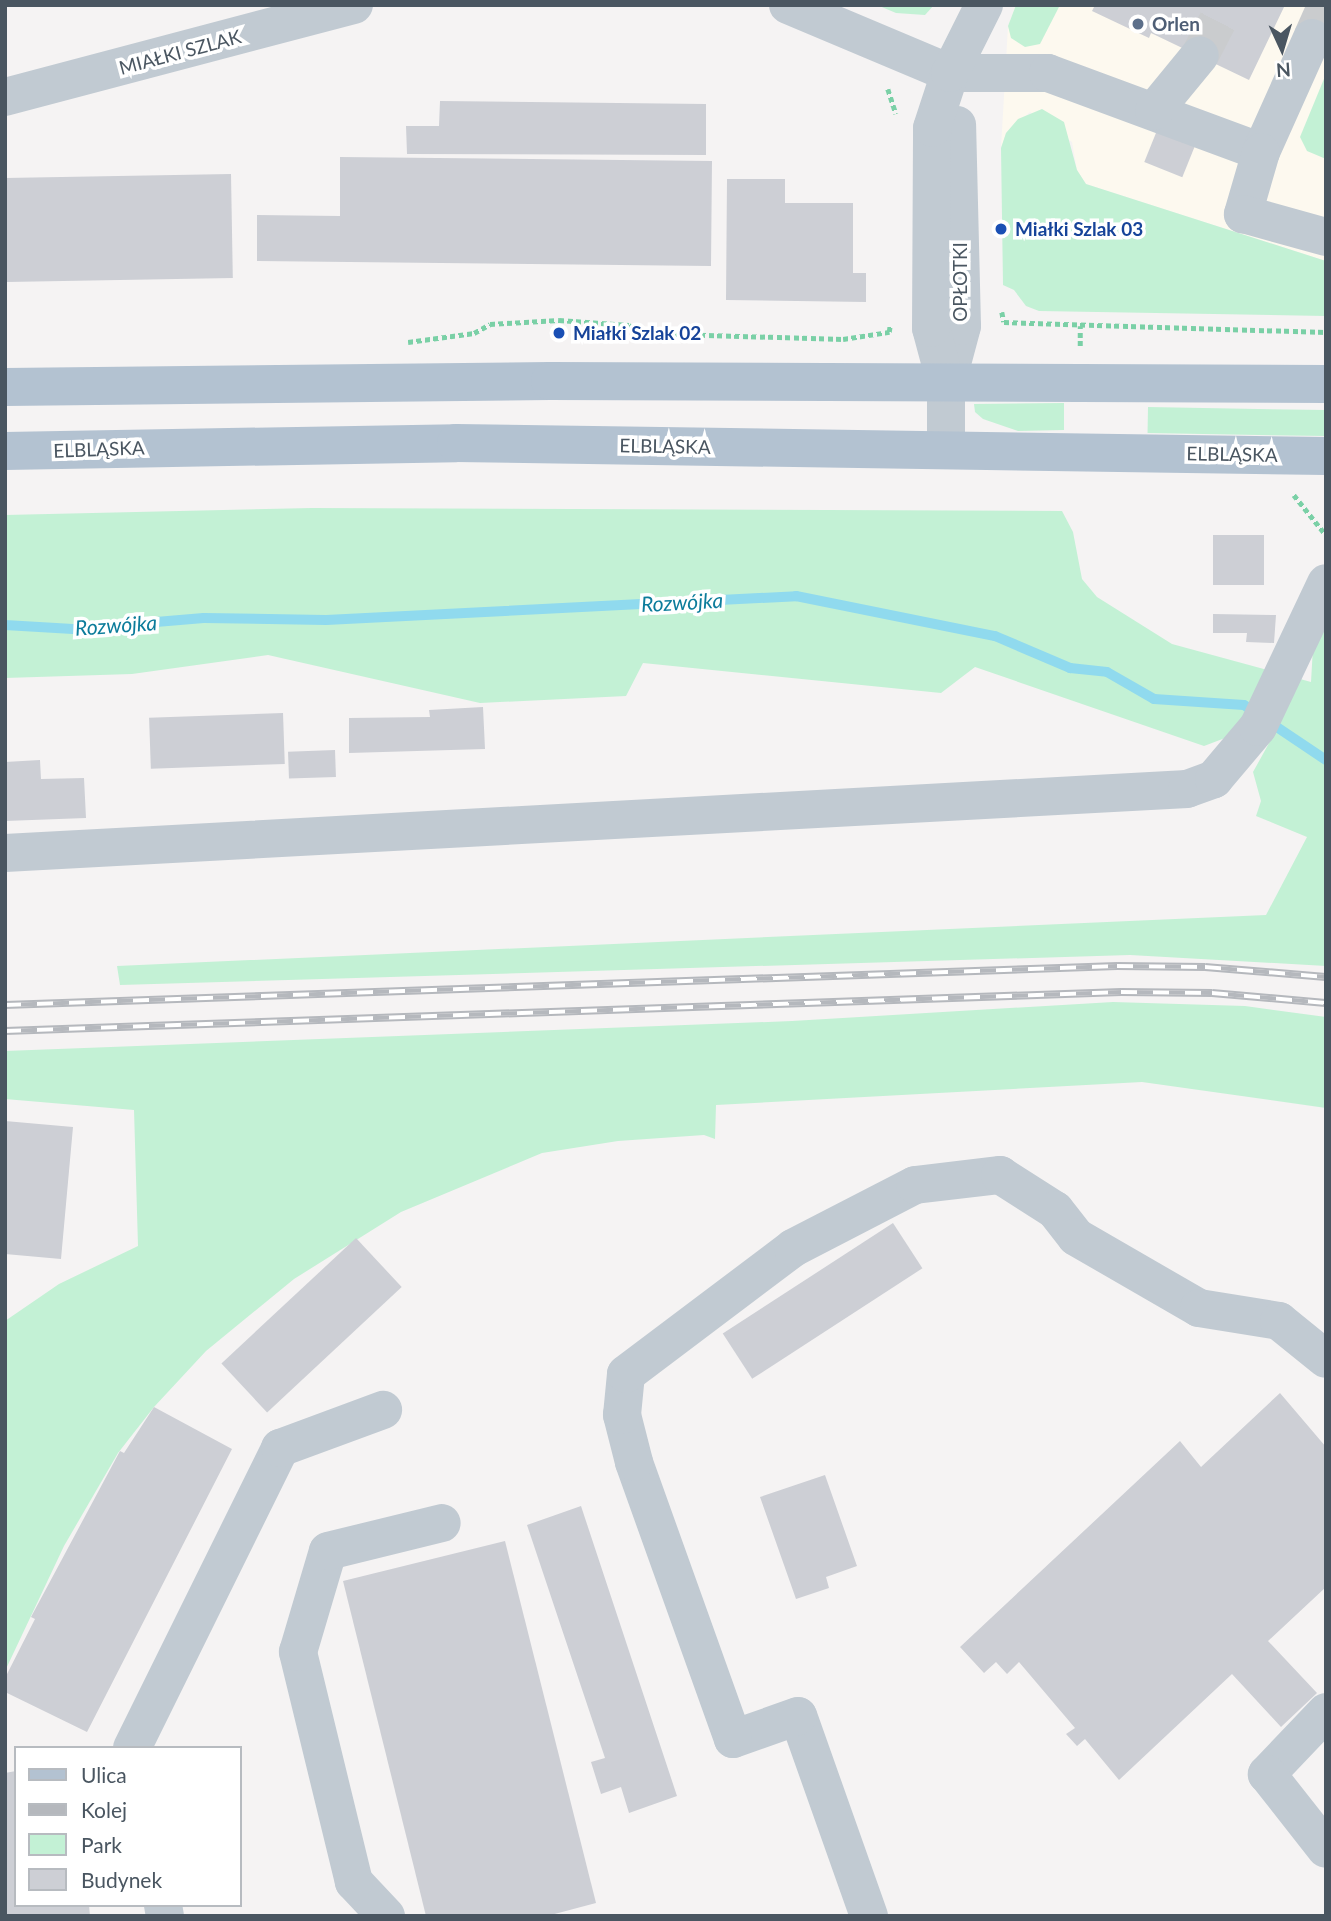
<!DOCTYPE html>
<html>
<head>
<meta charset="utf-8">
<style>
	body { margin:0 }
	#map { position:relative; width:1331px; height:1921px; overflow:hidden; background:#f5f3f3; font-family:Lato,sans-serif }
	div>[style] { position:absolute }
	.commercial>* { inset:0; background:#fdf9ef }
	.green>* { inset:0; background:#c3f1d5; transform-origin:0 0 }
	.stream>* { height:10px; margin:-5px; padding:0 5px; transform-origin:5px; border-radius:5px; background:#90daee }
	.building>* { inset:0; background:#cdcfd5; transform-origin:0 0 }
	.minor-tunnel>* { height:38px; margin-top:-19px; transform-origin:0; background:repeating-linear-gradient(90deg,#caccce 0 38px,transparent 0 57px) }
	.path>* { height:4.5px; margin-top:-2.25px; transform-origin:0; background:repeating-linear-gradient(90deg,#7ad0a6 0 5px,transparent 0 8.5px) }
	.minor>* { height:38px; margin:-19px; padding:0 19px; transform-origin:19px; border-radius:19px; background:#c1cad2 }
	.major>* { height:38px; margin:-19px; padding:0 19px; transform-origin:19px; border-radius:19px; background:#b3c2d1 }
	.rail>* { height:8px; margin-top:-4px; transform-origin:0; background:repeating-linear-gradient(90deg,#fff 0 16px,#b5b8bd 0 32px); box-sizing:border-box; border-block:2px solid #b5b8bd }
	.dots>* { width:19px; height:19px; translate:-50% -50%; box-sizing:border-box; border:4px solid #fff; border-radius:50% }
	span { translate:-50% -50%; white-space:nowrap; text-align:center; line-height:1.15; -webkit-text-stroke:7px #fff; paint-order:stroke }
	.service-label { font-size:19px; color:#4e5e75; font-weight:700 }
	.left { translate:0 -50%; text-align:left }
	.street-label { font-size:19px; color:#4a5661 }
	.transit-label { font-size:19px; color:#164399; font-weight:700 }
	.water-label { font-size:21px; color:#0c7c9b; font-style:italic }
	.frame { position:absolute; inset:0; border:7px solid #4a5661; pointer-events:none }
	.legend { position:absolute; left:14px; top:1746px; width:228px; height:161px; box-sizing:border-box; background:#fff; border:2px solid #b7bbc0; margin:0; padding:9px 12px; list-style:none; font-size:21px; color:#4a5661 }
	.legend li { display:flex; align-items:center; gap:14px; height:35px }
	.legend b { width:35px; border:2px solid #b7bbc0 }
	.north { position:absolute; left:1247px; top:14px; width:70px; height:70px; -webkit-text-stroke:5px #fff; paint-order:stroke; rotate:176deg; font-size:19px; font-weight:700; line-height:28px; text-align:center; color:#4a5661 }
	.north::after { content:''; display:block; margin:auto; width:24px; height:32px; background:#4a5661; clip-path:polygon(50% 0,100% 100%,50% 72%,0 100%) }
</style>
</head>
<body>
<div id="map">
	<div class="commercial">
		<i style="clip-path:polygon(1016px 5px,1326px 5px,1326px 261px,1086px 184px,1077px 170px,1072px 142px,1030px 112px,1006px 133px,1001px 148px,1008px 26px)"></i>
	</div>
	<div class="green">
		<i style="clip-path:polygon(877px 5px,934px 5px,925px 15px,896px 13px)"></i>
		<i style="clip-path:polygon(1016px 5px,1060px 5px,1040px 44px,1025px 47px,1011px 38px,1008px 26px)"></i>
		<i style="clip-path:polygon(1326px 74px,1326px 159px,1307px 151px,1300px 137px)"></i>
		<i style="clip-path:polygon(1042px 109px,1064px 122px,1077px 170px,1086px 184px,1326px 261px,1326px 316px,1039px 311px,1026px 306px,1014px 290px,1003px 285px,1001px 148px,1006px 133px,1018px 119px)"></i>
		<i style="clip-path:polygon(1064px 403px,1064px 430px,1018px 431px,983px 419px,975px 412px,974px 404px)"></i>
		<i style="left:1148px;top:407px;width:178px;height:26px;rotate:1deg"></i>
		<i style="clip-path:polygon(312px 508px,1062px 511px,1073px 532px,1082px 579px,1097px 597px,1172px 644px,1311px 682px,1313px 647px,1326px 620px,1326px 966px,1130px 955px,120px 985px,117px 966px,1266px 915px,1307px 837px,1256px 816px,1261px 801px,1253px 772px,1273px 736px,1233px 735px,1204px 746px,975px 667px,941px 693px,643px 663px,626px 696px,480px 703px,268px 655px,132px 674px,5px 678px,5px 515px)"></i>
		<i style="clip-path:polygon(1113px 1002px,1245px 1006px,1326px 1017px,1326px 1108px,1142px 1082px,716px 1105px,715px 1139px,704px 1135px,618px 1141px,542px 1153px,401px 1212px,294px 1279px,206px 1351px,154px 1407px,118px 1453px,64px 1546px,5px 1671px,5px 1321px,59px 1284px,138px 1246px,134px 1110px,5px 1099px,5px 1051px,792px 1021px)"></i>
	</div>
	<div class="stream">
		<i style="left:5px;top:625px;width:68px;rotate:3.4deg"></i>
		<i style="left:73px;top:629px;width:131px;rotate:-4.8deg"></i>
		<i style="left:204px;top:618px;width:122px;rotate:0.9deg"></i>
		<i style="left:326px;top:620px;width:471px;rotate:-2.9deg"></i>
		<i style="left:796px;top:596px;width:203px;rotate:11.4deg"></i>
		<i style="left:995px;top:636px;width:82px;rotate:23.1deg"></i>
		<i style="left:1070px;top:668px;width:37px;rotate:6deg"></i>
		<i style="left:1107px;top:672px;width:54px;rotate:29.9deg"></i>
		<i style="left:1154px;top:699px;width:90px;rotate:3.8deg"></i>
		<i style="left:1244px;top:705px;width:99px;rotate:33.9deg"></i>
	</div>
	<div class="building">
		<i style="clip-path:polygon(1095px 5px,1285px 5px,1249px 80px,1151px 33px,1149px 38px,1092px 11px)"></i>
		<i style="clip-path:polygon(1311px 5px,1326px 7px,1326px 49px,1295px 36px)"></i>
		<i style="clip-path:polygon(440px 101px,706px 104px,706px 155px,407px 154px,406px 126px,439px 126px)"></i>
		<i style="left:1160px;top:123px;width:41px;height:42px;rotate:22deg"></i>
		<i style="clip-path:polygon(340px 157px,712px 161px,711px 266px,257px 261px,257px 215px,340px 216px)"></i>
		<i style="left:231px;top:174px;width:104px;height:226px;rotate:89deg"></i>
		<i style="clip-path:polygon(727px 179px,785px 179px,785px 203px,853px 203px,853px 273px,866px 273px,866px 302px,726px 300px)"></i>
		<i style="left:1264px;top:535px;width:50px;height:51px;rotate:90deg"></i>
		<i style="clip-path:polygon(1213px 614px,1276px 615px,1274px 643px,1246px 642px,1247px 633px,1213px 633px)"></i>
		<i style="clip-path:polygon(483px 707px,485px 749px,349px 753px,349px 718px,430px 717px,429px 710px)"></i>
		<i style="left:283px;top:713px;width:51px;height:134px;rotate:88deg"></i>
		<i style="left:335px;top:750px;width:27px;height:47px;rotate:88deg"></i>
		<i style="clip-path:polygon(40px 760px,41px 779px,84px 778px,86px 818px,5px 821px,5px 762px)"></i>
		<i style="clip-path:polygon(5px 1121px,73px 1127px,61px 1259px,5px 1254px)"></i>
		<i style="left:893px;top:1223px;width:54px;height:203px;rotate:57deg"></i>
		<i style="left:356px;top:1238px;width:67px;height:184px;rotate:47deg"></i>
		<i style="clip-path:polygon(1280px 1393px,1326px 1447px,1326px 1587px,1268px 1641px,1317px 1693px,1281px 1727px,1232px 1674px,1119px 1780px,1085px 1739px,1077px 1746px,1066px 1734px,1075px 1728px,1019px 1662px,1007px 1674px,996px 1662px,984px 1673px,960px 1647px,1180px 1441px,1201px 1467px)"></i>
		<i style="clip-path:polygon(154px 1407px,232px 1449px,87px 1732px,5px 1692px,5px 1678px,35px 1619px,31px 1617px,120px 1451px,124px 1453px)"></i>
		<i style="clip-path:polygon(825px 1475px,857px 1566px,826px 1577px,829px 1588px,796px 1599px,760px 1497px)"></i>
		<i style="clip-path:polygon(581px 1506px,677px 1796px,629px 1813px,621px 1787px,601px 1794px,591px 1762px,605px 1758px,527px 1525px)"></i>
		<i style="clip-path:polygon(505px 1541px,596px 1903px,547px 1916px,426px 1916px,343px 1581px)"></i>
		<i style="clip-path:polygon(16px 1771px,16px 1905px,89px 1905px,90px 1916px,5px 1916px,5px 1773px)"></i>
	</div>
	<div class="minor-tunnel">
		<i style="left:1312px;top:38px;width:34px;rotate:-66deg"></i>
		<i style="left:1200px;top:55px;width:56px;rotate:-62.5deg"></i>
	</div>
	<div class="path">
		<i style="left:888px;top:89px;width:26px;rotate:72deg"></i>
		<i style="left:1002px;top:312px;width:10px;rotate:79deg"></i>
		<i style="left:1004px;top:322px;width:322px;rotate:1.8deg"></i>
		<i style="left:408px;top:342px;width:67px;rotate:-7.8deg"></i>
		<i style="left:474px;top:333px;width:18px;rotate:-29deg"></i>
		<i style="left:490px;top:324px;width:69px;rotate:-3.3deg"></i>
		<i style="left:559px;top:320px;width:70px;rotate:4.1deg"></i>
		<i style="left:629px;top:325px;width:14px;rotate:34deg"></i>
		<i style="left:641px;top:333px;width:202px;rotate:1.7deg"></i>
		<i style="left:843px;top:339px;width:47px;rotate:-8.7deg"></i>
		<i style="left:889px;top:332px;width:7px;rotate:-82deg"></i>
		<i style="left:1080px;top:346px;width:20px;rotate:-90deg"></i>
		<i style="left:1294px;top:495px;width:51px;rotate:51.3deg"></i>
	</div>
	<div class="minor">
		<i style="left:788px;top:5px;width:176px;rotate:22.8deg"></i>
		<i style="left:950px;top:73px;width:98px"></i>
		<i style="left:1048px;top:73px;width:227px;rotate:20.3deg"></i>
		<i style="left:1312px;top:38px;width:125px;rotate:114.1deg"></i>
		<i style="left:1261px;top:152px;width:65px;rotate:106.2deg"></i>
		<i style="left:1243px;top:214px;width:86px;rotate:15.5deg"></i>
		<i style="left:5px;top:97px;width:361px;rotate:-14.8deg"></i>
		<i style="left:1154px;top:111px;width:72px;rotate:-50.6deg"></i>
		<i style="left:947px;top:382px;width:58px;rotate:-75deg"></i>
		<i style="left:962px;top:326px;width:201px;rotate:-91.4deg"></i>
		<i style="left:946px;top:449px;width:65px;rotate:-90deg"></i>
		<i style="left:946px;top:384px;width:58px;rotate:-105deg"></i>
		<i style="left:931px;top:328px;width:200px;rotate:-89.7deg"></i>
		<i style="left:932px;top:128px;width:58px;rotate:-71.9deg"></i>
		<i style="left:950px;top:73px;width:76px;rotate:-63.4deg"></i>
		<i style="left:5px;top:853px;width:1184px;rotate:-3.1deg"></i>
		<i style="left:1187px;top:789px;width:29px;rotate:-20deg"></i>
		<i style="left:1214px;top:779px;width:68px;rotate:-49.8deg"></i>
		<i style="left:1258px;top:727px;width:159px;rotate:-64.7deg"></i>
		<i style="left:1326px;top:1712px;width:86px;rotate:133.6deg"></i>
		<i style="left:1267px;top:1774px;width:95px;rotate:51.8deg"></i>
		<i style="left:132px;top:1748px;width:335px;rotate:-63.7deg"></i>
		<i style="left:280px;top:1448px;width:110px;rotate:-20.3deg"></i>
		<i style="left:163px;top:1905px;width:11px;rotate:80deg"></i>
		<i style="left:386px;top:1916px;width:47px;rotate:-133.3deg"></i>
		<i style="left:354px;top:1882px;width:237px;rotate:-103.7deg"></i>
		<i style="left:298px;top:1652px;width:105px;rotate:-73.5deg"></i>
		<i style="left:328px;top:1551px;width:117px;rotate:-13.8deg"></i>
		<i style="left:869px;top:1916px;width:212px;rotate:-109.5deg"></i>
		<i style="left:798px;top:1716px;width:69px;rotate:160.5deg"></i>
		<i style="left:733px;top:1739px;width:294px;rotate:-109.7deg"></i>
		<i style="left:634px;top:1462px;width:49px;rotate:-104.3deg"></i>
		<i style="left:622px;top:1415px;width:41px;rotate:-84.4deg"></i>
		<i style="left:626px;top:1374px;width:209px;rotate:-37deg"></i>
		<i style="left:793px;top:1248px;width:137px;rotate:-27.3deg"></i>
		<i style="left:915px;top:1185px;width:86px;rotate:-6.7deg"></i>
		<i style="left:1000px;top:1175px;width:65px;rotate:32.5deg"></i>
		<i style="left:1055px;top:1210px;width:34px;rotate:52deg"></i>
		<i style="left:1076px;top:1237px;width:142px;rotate:30deg"></i>
		<i style="left:1199px;top:1308px;width:81px;rotate:9.2deg"></i>
		<i style="left:1279px;top:1321px;width:60px;rotate:39deg"></i>
	</div>
	<div class="major">
		<i style="left:5px;top:387px;width:545px;rotate:-0.63deg"></i>
		<i style="left:550px;top:381px;width:776px;rotate:0.22deg"></i>
		<i style="left:5px;top:451px;width:451px;rotate:-1deg"></i>
		<i style="left:456px;top:443px;width:870px;rotate:0.86deg"></i>
	</div>
	<div class="rail">
		<i style="left:5px;top:1005px;width:1113px;rotate:-2.01deg"></i>
		<i style="left:1117px;top:966px;width:88px;rotate:0.7deg"></i>
		<i style="left:1205px;top:967px;width:121px;rotate:4.7deg"></i>
		<i style="left:5px;top:1031px;width:1117px;rotate:-2deg"></i>
		<i style="left:1121px;top:992px;width:91px;rotate:0.6deg"></i>
		<i style="left:1212px;top:993px;width:114px;rotate:5deg"></i>
	</div>
	<div class="dots">
		<i style="left:1138px;top:24px;background:#5c6f8a"></i>
		<i style="left:1001px;top:229px;background:#1a4fb4"></i>
		<i style="left:559px;top:333px;background:#1a4fb4"></i>
	</div>
	<div class="service-label">
		<span class="left" style="left:1152px;top:24px">Orlen</span>
	</div>
	<div class="street-label">
		<span style="left:180px;top:52px;rotate:-15deg">MIAŁKI SZLAK</span>
		<span style="left:960px;top:282px;rotate:-90deg">OPŁOTKI</span>
		<span style="left:665px;top:446px;rotate:1deg">ELBLĄSKA</span>
		<span style="left:99px;top:449px;rotate:-2deg">ELBLĄSKA</span>
		<span style="left:1232px;top:454px;rotate:1deg">ELBLĄSKA</span>
	</div>
	<div class="transit-label">
		<span class="left" style="left:1015px;top:229px">Miałki Szlak 03</span>
		<span class="left" style="left:573px;top:333px">Miałki Szlak 02</span>
	</div>
	<div class="water-label">
		<span style="left:682px;top:602px;rotate:-3deg">Rozwójka</span>
		<span style="left:116px;top:625px;rotate:-4deg">Rozwójka</span>
	</div>
	<div class="frame"></div>
	<ul class="legend">
	<li><b style="height:9px;background:#b3c2d1"></b>Ulica</li>
	<li><b style="height:9px;background:#b5b8bd"></b>Kolej</li>
	<li><b style="height:19px;background:#c3f1d5"></b>Park</li>
	<li><b style="height:19px;background:#cdcfd5"></b>Budynek</li>
	</ul>
	<div class="north">N</div>
</div>
</body>
</html>
